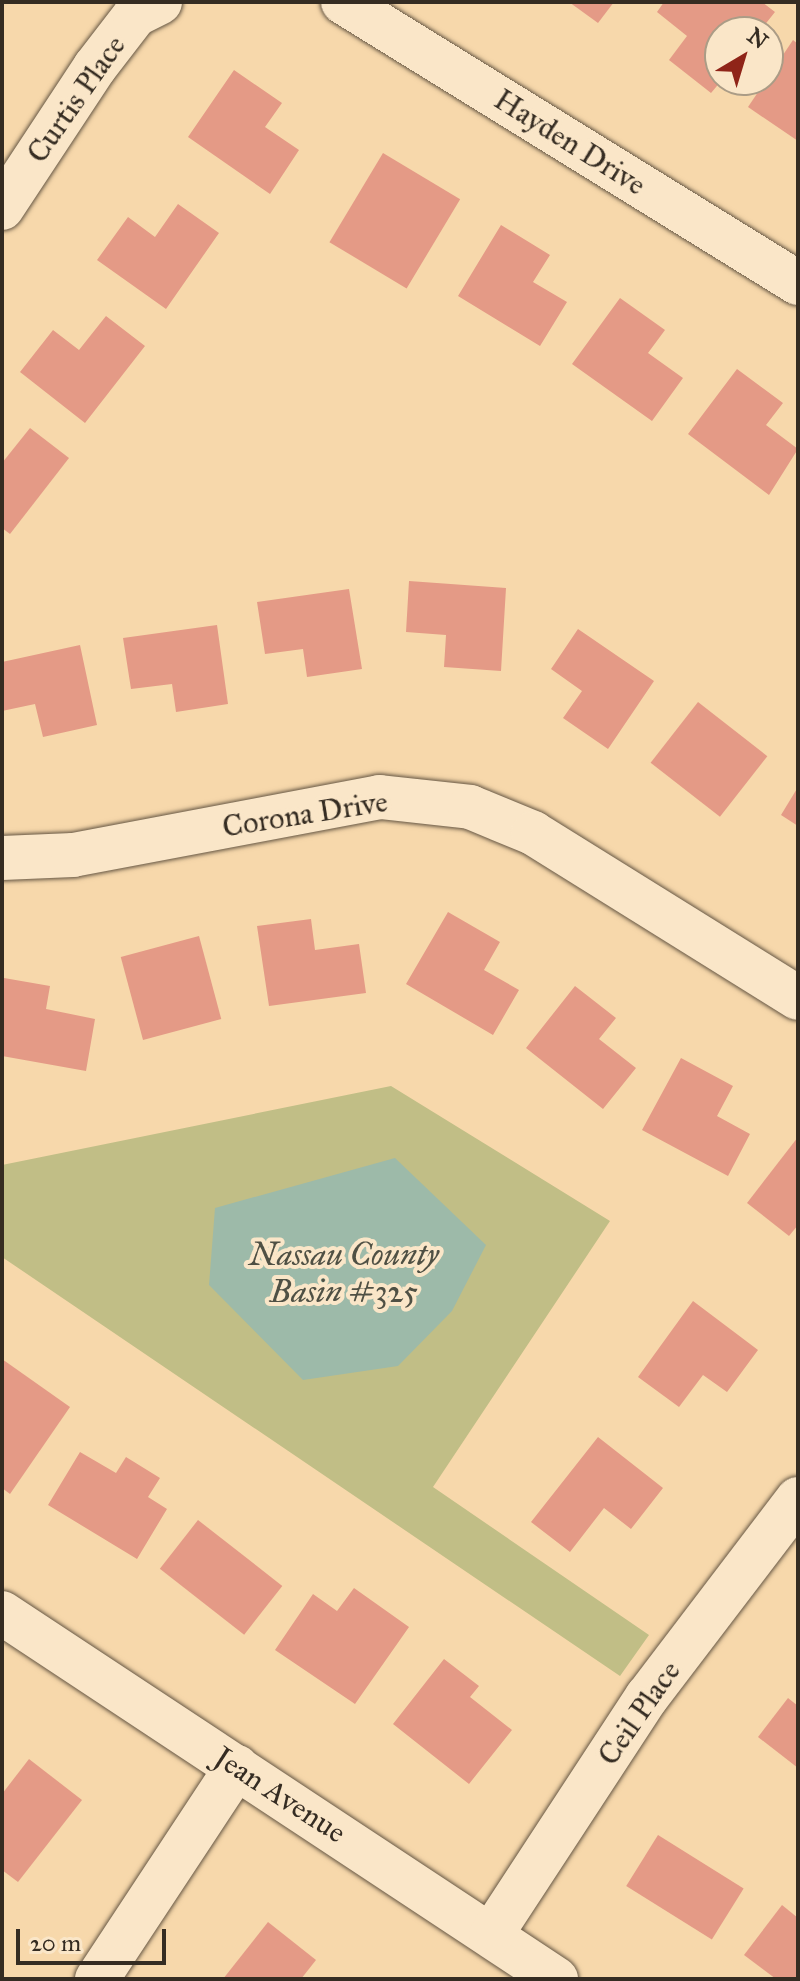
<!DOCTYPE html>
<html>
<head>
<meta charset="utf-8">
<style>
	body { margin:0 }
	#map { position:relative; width:800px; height:1981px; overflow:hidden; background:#f7d8ab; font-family:"IM FELL Great Primer",serif }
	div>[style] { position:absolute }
	.green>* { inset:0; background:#c1be86 }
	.water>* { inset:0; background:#9dbaa9 }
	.building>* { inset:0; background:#e49a86; transform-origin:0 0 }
	.roads { filter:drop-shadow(0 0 2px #665744) drop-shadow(0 0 2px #665744) }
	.minor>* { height:44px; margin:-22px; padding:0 22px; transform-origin:22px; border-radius:22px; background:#fae6c8 }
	span { translate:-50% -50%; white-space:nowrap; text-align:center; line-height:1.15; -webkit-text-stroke:8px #fae6c8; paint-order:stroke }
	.street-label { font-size:30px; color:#352c22 }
	.water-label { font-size:32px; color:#4f5044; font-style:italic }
	.frame { position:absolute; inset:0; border:4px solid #352c22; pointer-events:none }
	.north { position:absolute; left:704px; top:16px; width:80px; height:80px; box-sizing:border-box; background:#fae6c8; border:2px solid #ab9c86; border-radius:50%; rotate:38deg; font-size:22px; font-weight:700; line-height:32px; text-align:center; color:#352c22 }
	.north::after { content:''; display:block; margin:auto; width:28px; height:36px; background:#8f2418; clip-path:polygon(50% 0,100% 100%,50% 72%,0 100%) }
	.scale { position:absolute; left:16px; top:1929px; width:150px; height:36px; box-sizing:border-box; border:4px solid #352c22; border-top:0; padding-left:10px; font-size:24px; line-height:28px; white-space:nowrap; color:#352c22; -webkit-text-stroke:6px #fae6c8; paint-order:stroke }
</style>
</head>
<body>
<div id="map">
	<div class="green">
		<i style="clip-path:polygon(391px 1086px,610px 1221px,433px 1487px,649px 1635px,620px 1676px,2px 1257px,2px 1165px)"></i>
	</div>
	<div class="water">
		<i style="clip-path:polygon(395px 1158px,486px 1245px,452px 1311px,398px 1366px,303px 1380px,209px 1285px,215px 1208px)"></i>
	</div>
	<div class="building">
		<i style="clip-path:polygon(569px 2px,614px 2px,598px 23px)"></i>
		<i style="clip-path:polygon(664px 2px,762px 2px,775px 12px,759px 32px,720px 32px,722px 80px,711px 93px,669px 60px,687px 36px,657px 12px)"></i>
		<i style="clip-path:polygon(793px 40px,798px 44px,798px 141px,748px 107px)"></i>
		<i style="clip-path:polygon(234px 70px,282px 103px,265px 127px,299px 150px,270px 194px,188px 137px)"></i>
		<i style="left:383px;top:153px;width:90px;height:104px;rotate:31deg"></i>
		<i style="clip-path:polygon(178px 204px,219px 233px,166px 309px,97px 260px,128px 217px,155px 237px)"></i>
		<i style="clip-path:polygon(501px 225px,550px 255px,533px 282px,567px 302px,540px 346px,458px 296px)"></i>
		<i style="clip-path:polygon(620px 298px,665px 330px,648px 353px,683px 378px,652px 421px,572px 364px)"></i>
		<i style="clip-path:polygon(106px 316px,145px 346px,85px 423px,20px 372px,53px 330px,79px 350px)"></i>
		<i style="clip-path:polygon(737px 369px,783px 403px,766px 425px,798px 449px,769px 495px,688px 434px)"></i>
		<i style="clip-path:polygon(30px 428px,69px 458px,10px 534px,2px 528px,2px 463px)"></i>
		<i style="clip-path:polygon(409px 581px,506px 588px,501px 671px,444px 667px,446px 635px,406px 632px)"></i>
		<i style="clip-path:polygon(349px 589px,362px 669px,307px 677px,303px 649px,265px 654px,257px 602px)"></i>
		<i style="clip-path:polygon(217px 625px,228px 704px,176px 712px,172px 684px,131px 689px,123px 638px)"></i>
		<i style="clip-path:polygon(578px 629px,654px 681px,608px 749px,563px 718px,582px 691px,551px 669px)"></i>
		<i style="clip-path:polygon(80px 645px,97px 725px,43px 737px,35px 704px,2px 711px,2px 662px)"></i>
		<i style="left:698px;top:702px;width:88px;height:77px;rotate:38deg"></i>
		<i style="clip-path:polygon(798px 787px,798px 826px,781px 815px)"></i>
		<i style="clip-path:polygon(448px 912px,500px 942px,484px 970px,519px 990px,493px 1035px,406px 984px)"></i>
		<i style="clip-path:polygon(311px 919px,315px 950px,359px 944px,366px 993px,269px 1006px,257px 926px)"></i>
		<i style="left:199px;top:936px;width:86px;height:81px;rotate:75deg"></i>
		<i style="clip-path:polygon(4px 978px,50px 986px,46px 1009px,95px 1019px,86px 1071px,2px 1056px)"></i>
		<i style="clip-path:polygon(575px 986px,616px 1018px,599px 1039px,636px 1068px,603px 1109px,526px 1048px)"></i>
		<i style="clip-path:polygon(681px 1058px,733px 1086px,717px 1116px,750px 1134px,728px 1176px,642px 1130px)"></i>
		<i style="clip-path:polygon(798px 1137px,798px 1225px,789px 1236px,747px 1203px)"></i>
		<i style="clip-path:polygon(693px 1301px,758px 1350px,727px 1392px,703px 1375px,679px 1407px,638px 1377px)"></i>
		<i style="clip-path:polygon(2px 1359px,70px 1407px,10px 1494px,2px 1488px)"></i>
		<i style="clip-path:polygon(598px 1437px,663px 1488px,631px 1529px,604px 1508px,570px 1552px,531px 1522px)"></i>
		<i style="clip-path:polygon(80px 1452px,116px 1473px,126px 1457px,160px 1478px,148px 1497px,167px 1509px,137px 1559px,48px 1505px)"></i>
		<i style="left:198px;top:1520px;width:107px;height:62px;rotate:38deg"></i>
		<i style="clip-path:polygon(354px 1588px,409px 1627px,355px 1704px,275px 1650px,313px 1594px,337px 1611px)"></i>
		<i style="clip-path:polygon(444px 1659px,479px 1686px,470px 1697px,512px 1730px,469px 1784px,393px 1724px)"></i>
		<i style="clip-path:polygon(788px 1698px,798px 1706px,798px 1768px,758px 1737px)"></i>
		<i style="clip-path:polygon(29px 1759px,82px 1800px,18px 1882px,2px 1870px,2px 1794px)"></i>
		<i style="left:658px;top:1835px;width:101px;height:60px;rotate:32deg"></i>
		<i style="clip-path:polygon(782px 1905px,798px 1918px,798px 1979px,776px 1979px,744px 1955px)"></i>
		<i style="clip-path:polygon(268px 1922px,316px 1960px,301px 1979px,223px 1979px)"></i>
	</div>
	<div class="roads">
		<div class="minor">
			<i style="left:343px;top:2px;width:535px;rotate:31.7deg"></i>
			<i style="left:2px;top:208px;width:169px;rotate:-56.6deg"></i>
			<i style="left:95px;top:67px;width:66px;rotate:-52.4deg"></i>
			<i style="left:135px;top:15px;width:28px;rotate:-27deg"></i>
			<i style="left:2px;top:858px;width:71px;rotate:-2.4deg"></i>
			<i style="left:73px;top:855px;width:312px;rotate:-10.7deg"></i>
			<i style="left:380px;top:797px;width:91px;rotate:6.3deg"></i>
			<i style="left:470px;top:807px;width:68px;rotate:22.4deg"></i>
			<i style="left:533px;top:833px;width:312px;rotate:31.9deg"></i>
			<i style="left:2px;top:1613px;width:664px;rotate:33.45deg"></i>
			<i style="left:491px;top:1935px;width:285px;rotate:-56.8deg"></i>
			<i style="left:647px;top:1697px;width:249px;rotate:-52.7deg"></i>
			<i style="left:97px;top:1979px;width:254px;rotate:-56.6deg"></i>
		</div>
	</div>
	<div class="street-label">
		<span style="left:76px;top:99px;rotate:-55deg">Curtis Place</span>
		<span style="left:570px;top:142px;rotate:32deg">Hayden Drive</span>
		<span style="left:305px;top:814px;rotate:-9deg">Corona Drive</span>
		<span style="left:639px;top:1713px;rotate:-55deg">Ceil Place</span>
		<span style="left:280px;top:1795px;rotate:33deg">Jean Avenue</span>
	</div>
	<div class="water-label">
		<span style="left:344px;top:1274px">Nassau County<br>Basin #325</span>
	</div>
	<div class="frame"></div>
	<div class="north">N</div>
	<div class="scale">20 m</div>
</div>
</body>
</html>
